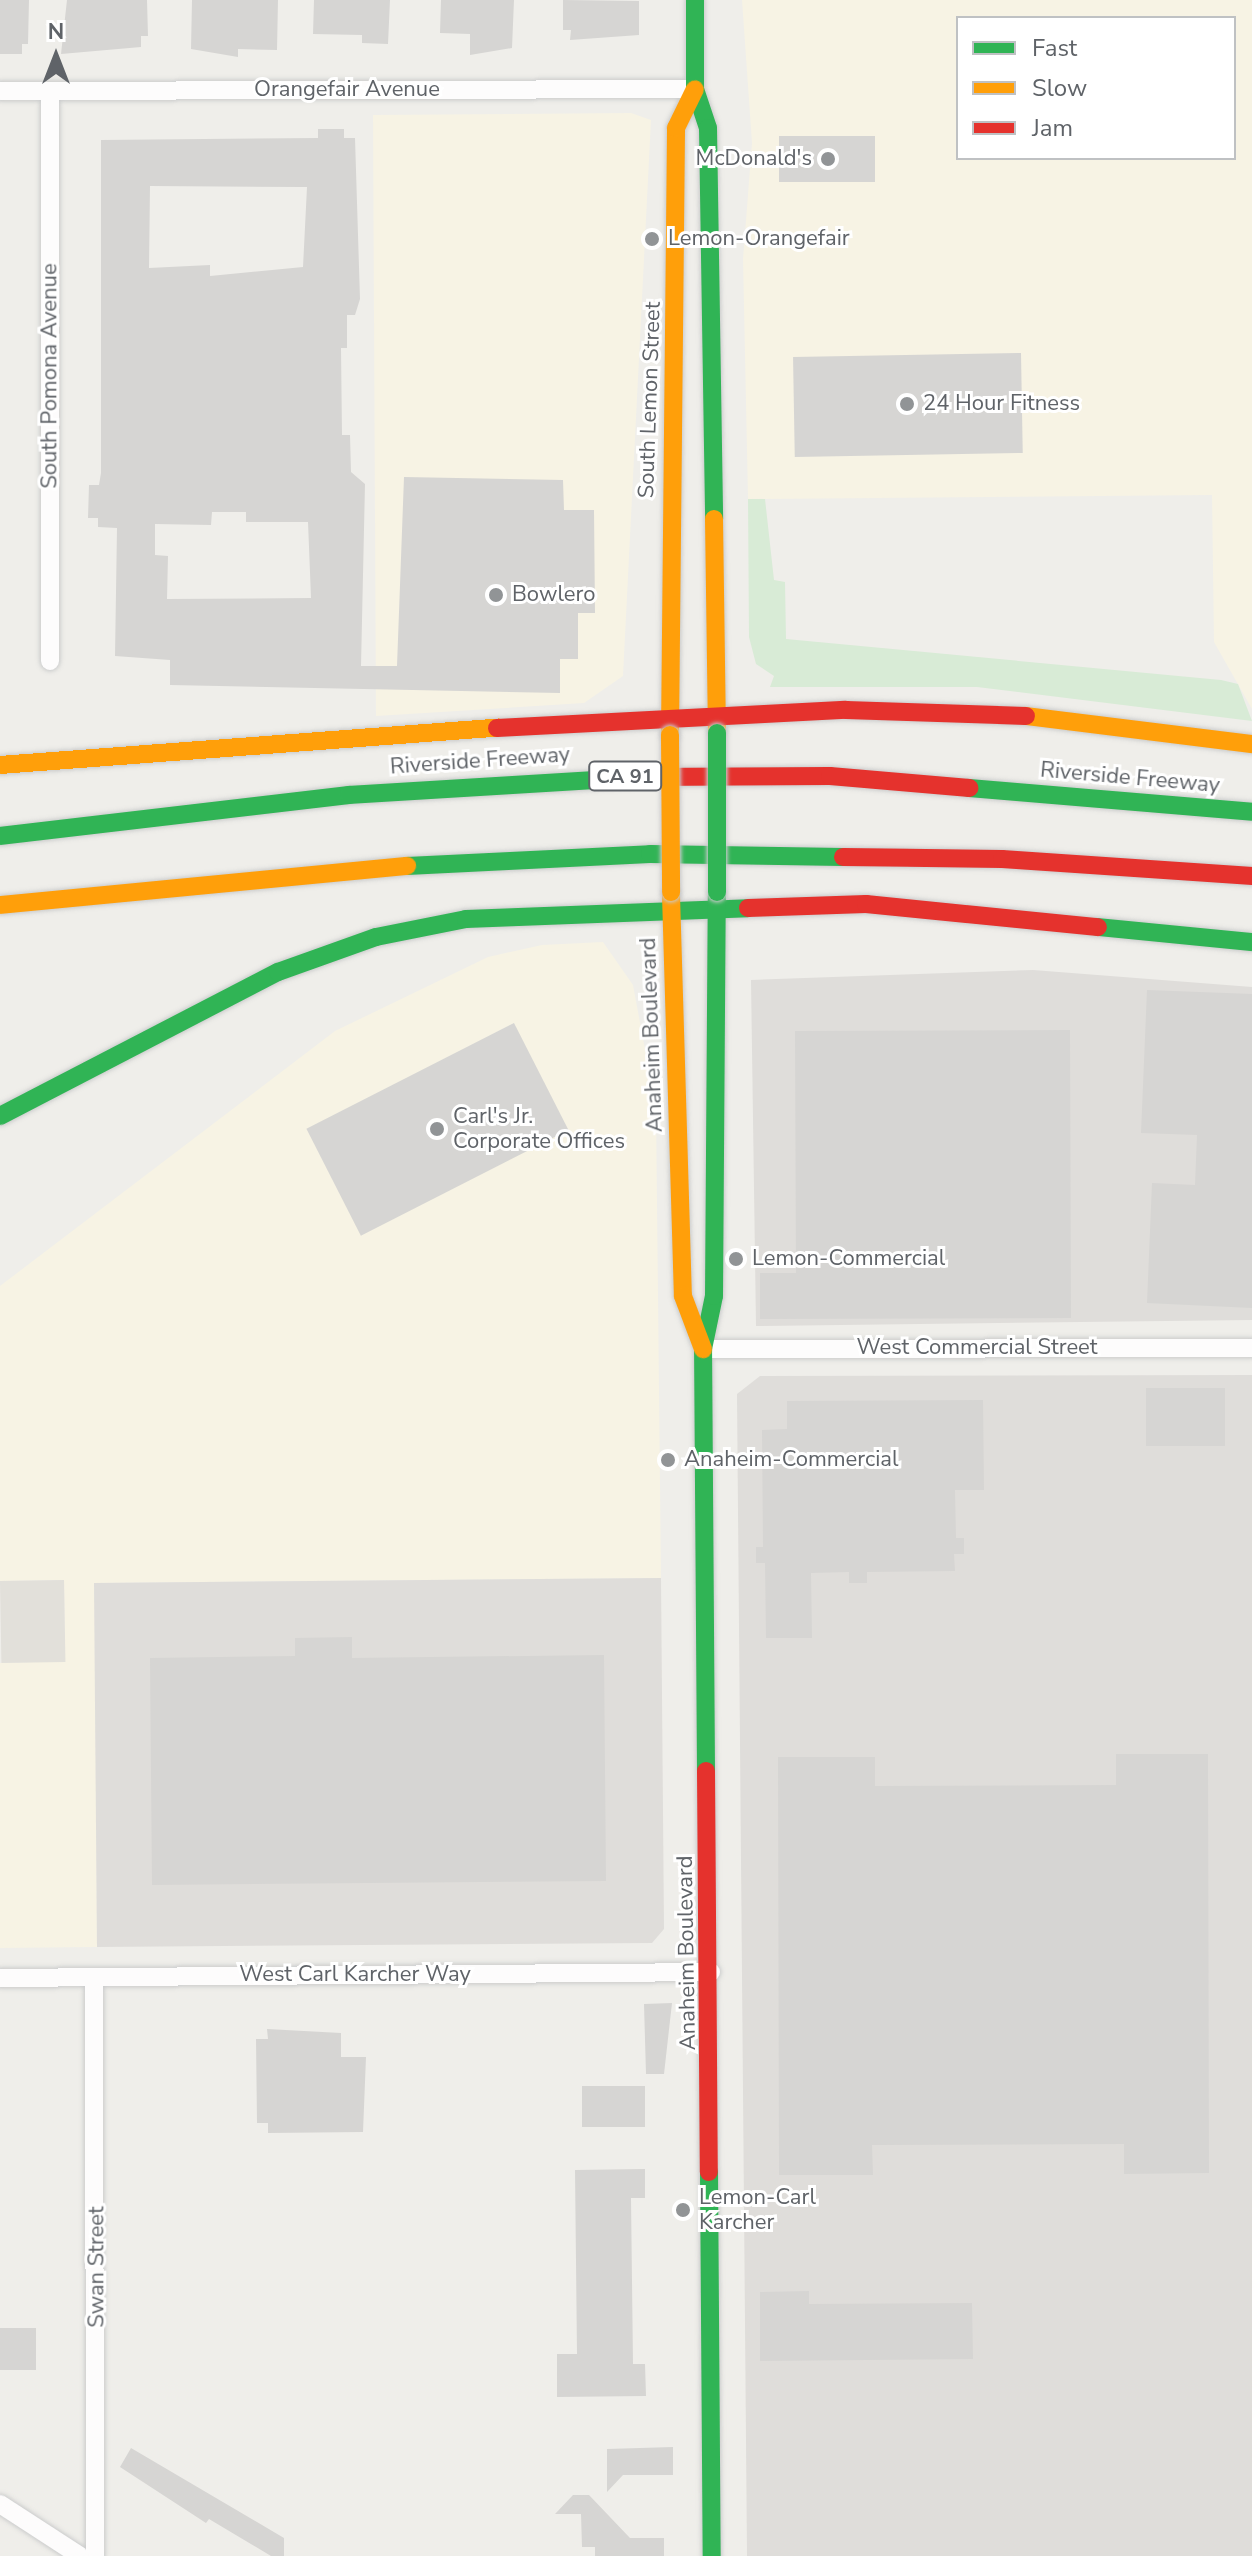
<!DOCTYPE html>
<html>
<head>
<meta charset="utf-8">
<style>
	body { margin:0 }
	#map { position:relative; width:1252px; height:2556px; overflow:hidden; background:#efeeea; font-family:"Nunito Sans",sans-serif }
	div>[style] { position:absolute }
	.commercial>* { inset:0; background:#f7f3e4 }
	.industrial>* { inset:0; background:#dfddda }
	.education>* { inset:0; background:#e2e0da; transform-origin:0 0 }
	.green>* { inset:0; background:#d8ebd6 }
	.building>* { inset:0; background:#d6d5d3; transform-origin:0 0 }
	.roads { filter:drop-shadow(0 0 2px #cbcccc) drop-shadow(0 0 2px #cbcccc) }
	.street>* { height:18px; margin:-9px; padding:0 9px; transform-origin:9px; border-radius:9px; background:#fdfcfc }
	.fast>* { height:18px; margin:-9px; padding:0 9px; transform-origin:9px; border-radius:9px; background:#30b455 }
	.slow>* { height:18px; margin:-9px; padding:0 9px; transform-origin:9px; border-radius:9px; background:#ff9f0a }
	.jam>* { height:18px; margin:-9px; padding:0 9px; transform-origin:9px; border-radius:9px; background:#e5322d }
	.bridges { filter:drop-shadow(0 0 2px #cacacb) drop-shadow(0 0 2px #cacacb) }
	.fast-bridge>* { height:18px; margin:-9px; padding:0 9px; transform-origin:9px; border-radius:9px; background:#30b455 }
	.slow-bridge>* { height:18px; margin:-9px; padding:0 9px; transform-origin:9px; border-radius:9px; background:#ff9f0a }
	.dots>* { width:22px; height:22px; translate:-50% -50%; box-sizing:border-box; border:4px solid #fff; border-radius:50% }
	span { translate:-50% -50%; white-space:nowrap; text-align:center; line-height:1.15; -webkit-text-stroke:6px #fff; paint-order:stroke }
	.shield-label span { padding:2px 6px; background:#fff; border:2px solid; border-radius:6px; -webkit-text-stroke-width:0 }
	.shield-label { font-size:20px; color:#5f6368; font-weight:700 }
	.street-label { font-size:22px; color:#5f6368 }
	.poi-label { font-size:22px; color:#5f6368 }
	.right { translate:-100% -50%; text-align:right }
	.left { translate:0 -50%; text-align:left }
	.legend { position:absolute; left:956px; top:16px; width:280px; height:144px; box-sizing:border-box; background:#fff; border:2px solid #bfc1c3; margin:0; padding:10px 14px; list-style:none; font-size:24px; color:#5f6368 }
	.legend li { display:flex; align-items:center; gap:16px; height:40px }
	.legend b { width:40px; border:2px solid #bfc1c3 }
	.north { position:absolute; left:16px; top:16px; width:80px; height:80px; -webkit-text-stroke:6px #fff; paint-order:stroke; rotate:0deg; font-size:22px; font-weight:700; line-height:32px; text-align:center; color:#5f6368 }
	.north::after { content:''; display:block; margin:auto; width:28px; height:36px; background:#5f6368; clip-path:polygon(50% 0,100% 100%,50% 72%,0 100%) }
</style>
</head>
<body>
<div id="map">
	<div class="commercial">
		<i style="clip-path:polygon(evenodd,742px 0,1252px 0,1252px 709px,1214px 642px,1212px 495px,748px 499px,743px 259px,752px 143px,742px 0,958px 18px,1234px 18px,1234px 158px,958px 158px,958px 18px)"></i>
		<i style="clip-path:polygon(631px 113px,651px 120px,623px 676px,584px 703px,376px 716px,373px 115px)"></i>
		<i style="clip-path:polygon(603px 942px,633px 985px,656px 1108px,661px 1578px,95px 1583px,97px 1947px,0 1948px,0 1663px,65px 1661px,64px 1580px,0 1581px,0 1286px,335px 1031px,488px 957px,542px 945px)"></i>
	</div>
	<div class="industrial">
		<i style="clip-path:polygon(1033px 970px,1252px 987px,1252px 1320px,756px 1326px,751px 980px)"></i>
		<i style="clip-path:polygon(1252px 1375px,1252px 2556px,747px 2556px,737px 1394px,760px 1376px)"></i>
		<i style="clip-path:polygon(661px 1578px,664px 1929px,652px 1943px,97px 1947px,94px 1583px)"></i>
	</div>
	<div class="education">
		<i style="left:64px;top:1580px;width:82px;height:64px;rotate:89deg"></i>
	</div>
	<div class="green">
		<i style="clip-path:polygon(748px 499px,765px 499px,774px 580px,785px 582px,786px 639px,1221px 680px,1238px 684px,1252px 721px,977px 687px,770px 687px,774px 676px,756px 664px,749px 637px)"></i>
	</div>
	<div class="building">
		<i style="clip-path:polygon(0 0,29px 0,28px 44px,22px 44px,22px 54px,0 54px)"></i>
		<i style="clip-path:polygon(67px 0,147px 0,148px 36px,141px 36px,141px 47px,61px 54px)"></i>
		<i style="clip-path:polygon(192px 0,278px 0,277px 50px,238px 49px,238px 57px,191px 49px)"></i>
		<i style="clip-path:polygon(314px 0,390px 0,388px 44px,362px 43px,362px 35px,313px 34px)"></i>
		<i style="clip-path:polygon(441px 0,514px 0,512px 48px,470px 55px,470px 34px,440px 33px)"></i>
		<i style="clip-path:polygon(563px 0,639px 1px,639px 35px,570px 40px,571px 30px,563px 30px)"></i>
		<i style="clip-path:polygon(evenodd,318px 129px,344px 129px,344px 138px,355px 138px,360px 299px,355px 315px,347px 315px,347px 348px,341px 348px,342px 435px,350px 435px,351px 472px,365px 484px,361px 666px,397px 666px,404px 477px,563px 480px,564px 510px,594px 510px,595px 613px,578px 613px,578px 659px,560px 659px,560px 693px,170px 685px,170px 660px,115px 656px,117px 528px,98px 527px,98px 518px,88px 518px,89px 485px,99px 485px,101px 473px,101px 140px,318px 138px,318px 129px,150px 186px,307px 187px,303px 267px,210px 276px,210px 265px,149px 268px,150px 186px,318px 129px,212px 512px,246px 512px,246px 522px,308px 522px,311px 598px,167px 599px,168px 556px,155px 555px,155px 524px,211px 525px,212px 512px)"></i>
		<i style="left:779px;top:136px;width:96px;height:46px"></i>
		<i style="left:1021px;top:353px;width:100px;height:228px;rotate:89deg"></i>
		<i style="clip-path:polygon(1147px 990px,1252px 994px,1252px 1308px,1147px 1303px,1152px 1183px,1195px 1185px,1197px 1135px,1141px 1133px)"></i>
		<i style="left:514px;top:1023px;width:120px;height:233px;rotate:63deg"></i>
		<i style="clip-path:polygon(1070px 1030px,1071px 1318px,760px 1319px,760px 1273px,796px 1273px,795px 1031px)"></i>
		<i style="left:1146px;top:1388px;width:79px;height:58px"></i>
		<i style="clip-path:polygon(983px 1400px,984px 1490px,955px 1490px,956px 1538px,964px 1538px,964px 1554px,954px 1554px,955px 1571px,867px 1572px,867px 1583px,849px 1583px,849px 1572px,811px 1573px,812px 1638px,766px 1638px,765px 1563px,756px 1563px,756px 1547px,763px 1547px,762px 1430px,787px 1429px,787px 1401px)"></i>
		<i style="clip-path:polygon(352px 1637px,352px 1658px,604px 1655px,606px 1881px,152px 1885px,150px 1658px,295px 1656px,295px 1638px)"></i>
		<i style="clip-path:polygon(1116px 1754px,1208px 1754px,1209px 2173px,1124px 2174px,1124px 2144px,872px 2145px,873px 2175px,779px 2175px,778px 1757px,875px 1757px,875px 1786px,1116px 1785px)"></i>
		<i style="clip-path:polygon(672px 2003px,664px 2074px,646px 2074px,644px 2004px)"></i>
		<i style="clip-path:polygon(267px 2029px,341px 2033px,341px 2057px,366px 2057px,363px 2132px,268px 2133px,268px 2123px,257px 2123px,256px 2039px,268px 2039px)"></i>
		<i style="left:582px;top:2086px;width:63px;height:41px"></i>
		<i style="clip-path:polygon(645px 2169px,645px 2198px,631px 2198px,633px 2364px,645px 2364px,646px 2396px,557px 2397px,557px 2354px,577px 2354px,575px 2170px)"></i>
		<i style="clip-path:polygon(809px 2291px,809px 2304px,972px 2303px,973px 2359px,760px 2361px,760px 2292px)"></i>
		<i style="left:0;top:2328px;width:36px;height:42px"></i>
		<i style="clip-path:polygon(673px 2447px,673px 2475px,623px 2475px,607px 2492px,607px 2449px)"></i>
		<i style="clip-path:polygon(131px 2448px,284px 2538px,284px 2556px,271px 2556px,209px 2519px,206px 2523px,120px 2467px)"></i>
		<i style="clip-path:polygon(573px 2495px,589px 2495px,630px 2538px,664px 2538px,664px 2556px,595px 2556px,595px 2547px,582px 2547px,581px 2514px,555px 2514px)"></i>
	</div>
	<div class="roads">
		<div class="street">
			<i style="left:0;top:91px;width:695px;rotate:-0.16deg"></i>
			<i style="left:50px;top:91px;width:570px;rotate:90deg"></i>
			<i style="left:703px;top:1349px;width:549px;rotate:-0.1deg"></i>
			<i style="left:94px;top:1977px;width:579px;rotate:89.9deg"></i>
			<i style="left:0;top:1978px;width:711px;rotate:-0.48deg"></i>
			<i style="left:0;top:2504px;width:95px;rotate:33deg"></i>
		</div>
		<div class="fast">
			<i style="left:695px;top:0;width:89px;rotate:90deg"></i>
			<i style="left:695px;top:89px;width:41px;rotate:71.6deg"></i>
			<i style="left:708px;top:128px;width:391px;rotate:89.1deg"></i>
			<i style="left:969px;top:788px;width:284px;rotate:4.8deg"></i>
			<i style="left:0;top:836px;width:351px;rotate:-6.7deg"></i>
			<i style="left:349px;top:795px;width:295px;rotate:-3.5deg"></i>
			<i style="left:407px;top:866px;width:243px;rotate:-2.8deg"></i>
			<i style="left:650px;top:854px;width:193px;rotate:0.9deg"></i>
			<i style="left:1098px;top:927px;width:155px;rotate:5.6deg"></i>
			<i style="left:0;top:1116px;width:313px;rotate:-27.4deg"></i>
			<i style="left:278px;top:972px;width:104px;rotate:-19.7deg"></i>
			<i style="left:376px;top:937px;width:92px;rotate:-11.3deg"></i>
			<i style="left:466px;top:919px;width:282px;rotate:-2.2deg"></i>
			<i style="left:706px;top:1771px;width:422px;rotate:-90.4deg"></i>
			<i style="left:703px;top:1349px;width:54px;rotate:-78.3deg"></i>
			<i style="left:714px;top:1296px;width:400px;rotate:-89.6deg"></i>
			<i style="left:709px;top:2172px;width:384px;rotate:89.6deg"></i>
		</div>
		<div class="slow">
			<i style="left:714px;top:519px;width:211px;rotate:89.2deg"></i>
			<i style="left:1026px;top:716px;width:228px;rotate:7.1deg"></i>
			<i style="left:670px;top:734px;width:606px;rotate:-89.43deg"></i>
			<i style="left:676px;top:128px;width:43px;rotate:-64deg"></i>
			<i style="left:0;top:765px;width:498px;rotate:-4.3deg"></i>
			<i style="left:671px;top:895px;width:401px;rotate:88.3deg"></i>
			<i style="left:683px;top:1296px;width:57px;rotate:69.3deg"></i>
			<i style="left:0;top:905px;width:409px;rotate:-5.5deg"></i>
		</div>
		<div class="jam">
			<i style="left:497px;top:728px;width:349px;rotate:-3deg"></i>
			<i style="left:846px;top:710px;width:180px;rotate:1.9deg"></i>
			<i style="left:643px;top:777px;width:187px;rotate:-0.3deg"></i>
			<i style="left:830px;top:776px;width:140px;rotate:4.9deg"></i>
			<i style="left:843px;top:857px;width:159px;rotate:0.7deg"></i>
			<i style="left:1002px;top:859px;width:251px;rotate:3.9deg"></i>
			<i style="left:748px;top:908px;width:118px;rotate:-1.9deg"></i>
			<i style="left:866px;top:904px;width:233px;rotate:5.7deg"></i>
			<i style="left:706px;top:1771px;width:401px;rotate:89.6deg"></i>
		</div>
	</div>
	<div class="bridges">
		<div class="fast-bridge">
			<i style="left:717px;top:733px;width:159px;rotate:90deg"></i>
		</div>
		<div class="slow-bridge">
			<i style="left:670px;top:735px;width:157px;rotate:89.6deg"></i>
		</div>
	</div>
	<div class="dots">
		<i style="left:828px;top:159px;background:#919496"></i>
		<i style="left:652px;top:239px;background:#919496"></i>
		<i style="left:907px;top:404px;background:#919496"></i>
		<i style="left:496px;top:595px;background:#919496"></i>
		<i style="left:437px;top:1129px;background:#919496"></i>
		<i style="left:736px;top:1259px;background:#919496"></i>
		<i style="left:668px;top:1460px;background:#919496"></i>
		<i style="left:683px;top:2210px;background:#919496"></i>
	</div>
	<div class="shield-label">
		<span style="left:625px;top:776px">CA 91</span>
	</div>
	<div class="street-label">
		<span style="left:347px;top:90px">Orangefair Avenue</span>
		<span style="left:50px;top:376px;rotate:-90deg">South Pomona Avenue</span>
		<span style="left:650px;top:400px;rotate:-88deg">South Lemon Street</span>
		<span style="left:480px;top:761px;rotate:-4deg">Riverside Freeway</span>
		<span style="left:1130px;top:778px;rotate:5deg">Riverside Freeway</span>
		<span style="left:652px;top:1035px;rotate:-92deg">Anaheim Boulevard</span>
		<span style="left:977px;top:1348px">West Commercial Street</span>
		<span style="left:687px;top:1953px;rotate:-91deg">Anaheim Boulevard</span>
		<span style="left:355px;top:1975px">West Carl Karcher Way</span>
		<span style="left:97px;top:2267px;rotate:-90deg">Swan Street</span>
	</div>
	<div class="poi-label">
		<span class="right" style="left:812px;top:159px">McDonald's</span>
		<span class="left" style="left:668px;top:239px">Lemon-Orangefair</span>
		<span class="left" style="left:923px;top:404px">24 Hour Fitness</span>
		<span class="left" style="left:512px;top:595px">Bowlero</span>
		<span class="left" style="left:453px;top:1129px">Carl's Jr.<br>Corporate Offices</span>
		<span class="left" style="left:752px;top:1259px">Lemon-Commercial</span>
		<span class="left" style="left:684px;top:1460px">Anaheim-Commercial</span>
		<span class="left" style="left:699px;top:2210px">Lemon-Carl<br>Karcher</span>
	</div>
	<ul class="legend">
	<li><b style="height:10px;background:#30b455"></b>Fast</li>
	<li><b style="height:10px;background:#ff9f0a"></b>Slow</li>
	<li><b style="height:10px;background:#e5322d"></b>Jam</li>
	</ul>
	<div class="north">N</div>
</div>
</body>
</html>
